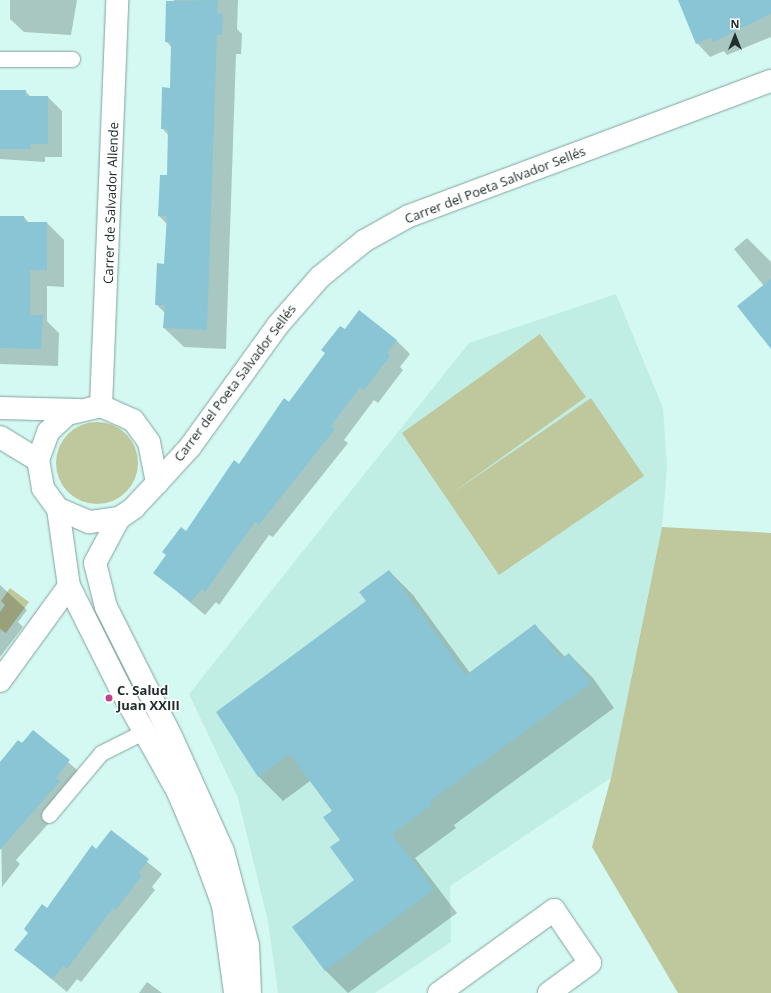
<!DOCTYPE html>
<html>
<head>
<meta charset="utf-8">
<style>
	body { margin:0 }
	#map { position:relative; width:771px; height:993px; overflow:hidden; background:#d4f9f2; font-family:"Open Sans",sans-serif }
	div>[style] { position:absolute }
	.built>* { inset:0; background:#c0eee5 }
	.green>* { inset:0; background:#bfc89c }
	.round { border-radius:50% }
	.shadow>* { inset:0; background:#0003 }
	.building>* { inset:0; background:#8ac5d5 }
	.roads { filter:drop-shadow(0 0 1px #81a39d) drop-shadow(0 0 1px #81a39d) }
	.service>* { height:15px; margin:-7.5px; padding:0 7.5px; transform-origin:7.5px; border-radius:7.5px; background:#fff }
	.minor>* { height:22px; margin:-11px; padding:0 11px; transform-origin:11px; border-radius:11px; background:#fff }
	.tertiary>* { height:22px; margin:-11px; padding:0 11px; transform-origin:11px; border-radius:11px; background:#fff }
	.dots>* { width:11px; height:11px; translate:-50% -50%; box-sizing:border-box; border:2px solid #fff; border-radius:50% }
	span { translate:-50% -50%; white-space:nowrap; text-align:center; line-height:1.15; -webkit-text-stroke:3px #fff; paint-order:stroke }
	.street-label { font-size:13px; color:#202e2c }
	.poi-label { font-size:13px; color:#202e2c; font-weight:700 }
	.left { translate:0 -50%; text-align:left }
	.north { position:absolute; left:715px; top:16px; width:40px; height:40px; -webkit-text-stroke:3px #fff; paint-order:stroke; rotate:0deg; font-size:11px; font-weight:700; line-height:16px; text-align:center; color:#202e2c }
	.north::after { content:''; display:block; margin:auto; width:14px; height:18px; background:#202e2c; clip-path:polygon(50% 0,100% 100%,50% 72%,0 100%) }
</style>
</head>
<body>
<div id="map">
	<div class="built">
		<i style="clip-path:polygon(616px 294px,663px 408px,667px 468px,662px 527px,611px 778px,450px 886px,451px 942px,375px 993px,278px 993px,268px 922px,238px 798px,189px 694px,469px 343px)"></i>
	</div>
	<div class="green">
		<i style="clip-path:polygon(540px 334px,586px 397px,451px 494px,591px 398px,644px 476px,499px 575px,402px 433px)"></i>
		<i class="round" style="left:56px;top:422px;width:82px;height:82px"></i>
		<i style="clip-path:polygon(662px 527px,771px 533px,771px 993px,678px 993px,592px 847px,611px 778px)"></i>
		<i style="clip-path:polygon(10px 588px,29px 602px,6px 633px,0 629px,0 612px,5px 605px,1px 601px)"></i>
	</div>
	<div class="shadow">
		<i style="clip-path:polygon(10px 0,77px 0,71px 35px,24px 32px,10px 19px)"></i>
		<i style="clip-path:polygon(174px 0,238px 0,237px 29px,242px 34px,241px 54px,236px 54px,226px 349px,184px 347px,164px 328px,165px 313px,156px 304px,165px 265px,167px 224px,159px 216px,168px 176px,169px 136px,162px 128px,171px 89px,172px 48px,166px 41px)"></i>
		<i style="clip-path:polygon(679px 0,771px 0,771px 37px,727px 55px,724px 51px,710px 57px,697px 43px)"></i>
		<i style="clip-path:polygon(0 91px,25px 91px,31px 97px,48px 97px,62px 111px,62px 157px,45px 157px,45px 162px,0 159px)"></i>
		<i style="clip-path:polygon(0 217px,24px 217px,29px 223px,47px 223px,64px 240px,64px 287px,47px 286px,47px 321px,59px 333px,58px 366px,0 364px)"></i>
		<i style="clip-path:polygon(747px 238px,771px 262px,771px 346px,764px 286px,734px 249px)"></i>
		<i style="clip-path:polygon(345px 330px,396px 340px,410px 354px,400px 367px,403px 370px,378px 403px,374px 400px,344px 440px,348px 443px,273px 537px,269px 535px,219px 605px,216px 602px,205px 615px,155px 573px)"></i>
		<i style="clip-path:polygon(389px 571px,413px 595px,470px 673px,535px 625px,565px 657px,569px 654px,593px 678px,614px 708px,454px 825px,456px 828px,415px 858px,457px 913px,348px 993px,325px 970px,355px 881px,333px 811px,310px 781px,283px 801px,259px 777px,218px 712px,367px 601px)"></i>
		<i style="clip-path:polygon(0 585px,27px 610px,18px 622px,23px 627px,0 657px)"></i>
		<i style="clip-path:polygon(33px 732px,83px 775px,73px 796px,16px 860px,20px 864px,2px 887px,0 764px)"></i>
		<i style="clip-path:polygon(111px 832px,162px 874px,152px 887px,155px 890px,81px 982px,77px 979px,67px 992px,16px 950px)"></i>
		<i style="clip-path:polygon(147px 982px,162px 993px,139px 993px)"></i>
	</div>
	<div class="building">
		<i style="clip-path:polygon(218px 0,217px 13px,223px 14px,222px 35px,217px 35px,207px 330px,163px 328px,165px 305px,155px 305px,157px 263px,164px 264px,167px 216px,158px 216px,160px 175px,167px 175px,168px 129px,161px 129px,162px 87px,170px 88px,171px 42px,165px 42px,166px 1px)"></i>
		<i style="clip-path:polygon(678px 0,771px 0,771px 14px,713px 42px,711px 37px,696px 44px)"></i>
		<i style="clip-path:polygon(0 90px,26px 90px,25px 96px,48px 96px,48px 144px,31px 144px,31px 149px,0 149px)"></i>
		<i style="clip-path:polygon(0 216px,24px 216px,24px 222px,47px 222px,47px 270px,30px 270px,30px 315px,43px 315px,41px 349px,0 348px)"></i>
		<i style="clip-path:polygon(771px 279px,771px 349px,737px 306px)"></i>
		<i style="clip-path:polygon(359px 310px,397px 340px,387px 353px,390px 356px,364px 390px,360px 387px,331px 426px,335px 429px,259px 525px,255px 522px,205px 592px,202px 589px,191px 602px,153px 573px,166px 555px,162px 552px,181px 527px,186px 531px,234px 460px,239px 464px,284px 398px,289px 402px,325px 353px,321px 350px,340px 326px,345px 329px)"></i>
		<i style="clip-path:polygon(389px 570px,466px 675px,535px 624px,561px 659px,569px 653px,591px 683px,430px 801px,433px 804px,392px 834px,434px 889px,325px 971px,292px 927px,354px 880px,330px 847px,340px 840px,323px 817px,332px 811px,290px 754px,258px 777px,216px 712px,366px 601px,359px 592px)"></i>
		<i style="clip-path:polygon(33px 730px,70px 760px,56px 778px,60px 781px,0 850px,0 762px,18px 740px,22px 743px)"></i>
		<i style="clip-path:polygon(111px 830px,149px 859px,139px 873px,142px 875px,116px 910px,113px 908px,67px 969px,63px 966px,53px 979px,14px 950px,28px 933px,24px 929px,42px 904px,47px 908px,92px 845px,96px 849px)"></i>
	</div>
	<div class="roads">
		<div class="service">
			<i style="left:0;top:59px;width:72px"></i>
			<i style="left:49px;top:815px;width:81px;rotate:-50deg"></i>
			<i style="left:101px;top:753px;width:47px;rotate:-26.6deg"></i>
		</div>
		<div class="minor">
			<i style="left:101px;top:406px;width:406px;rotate:-87.7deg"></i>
			<i style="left:157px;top:483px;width:49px;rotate:-47.5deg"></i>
			<i style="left:190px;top:447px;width:150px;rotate:-54.2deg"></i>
			<i style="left:278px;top:325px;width:64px;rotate:-48.8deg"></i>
			<i style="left:320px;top:277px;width:57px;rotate:-39.3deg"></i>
			<i style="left:364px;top:241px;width:51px;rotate:-29.1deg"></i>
			<i style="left:409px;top:216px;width:386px;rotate:-20.5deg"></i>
			<i style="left:58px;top:509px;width:78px;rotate:81.9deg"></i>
			<i style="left:119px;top:518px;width:51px;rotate:118.1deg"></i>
			<i style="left:95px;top:563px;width:45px;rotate:76deg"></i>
			<i style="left:106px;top:607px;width:144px;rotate:63.3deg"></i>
			<i style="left:439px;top:993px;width:142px;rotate:-35.8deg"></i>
			<i style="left:554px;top:910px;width:64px;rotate:55.8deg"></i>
			<i style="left:590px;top:963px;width:51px;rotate:143.8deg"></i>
		</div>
		<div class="tertiary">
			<i style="left:101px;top:406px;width:35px;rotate:24deg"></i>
			<i style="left:133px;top:420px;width:27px;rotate:54deg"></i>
			<i style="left:149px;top:442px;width:42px;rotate:79deg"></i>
			<i style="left:157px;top:483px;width:34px;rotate:133deg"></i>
			<i style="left:134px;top:508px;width:18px;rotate:146deg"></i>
			<i style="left:119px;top:518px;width:30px;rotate:172deg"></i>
			<i style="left:89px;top:522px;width:34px;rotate:-157deg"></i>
			<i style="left:58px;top:509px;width:26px;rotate:-126deg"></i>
			<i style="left:43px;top:488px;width:28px;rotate:-100deg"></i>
			<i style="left:38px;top:460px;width:30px;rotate:-70deg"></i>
			<i style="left:48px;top:432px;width:26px;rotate:-43deg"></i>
			<i style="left:67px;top:414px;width:35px;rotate:-13deg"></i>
			<i style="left:0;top:408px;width:78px;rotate:1.5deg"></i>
			<i style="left:0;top:437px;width:44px;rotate:31.2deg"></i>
			<i style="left:0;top:681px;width:117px;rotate:-54deg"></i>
			<i style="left:69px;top:586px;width:116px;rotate:63.4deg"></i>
			<i style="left:121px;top:690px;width:115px;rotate:60.8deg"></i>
			<i style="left:177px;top:790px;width:66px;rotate:66.9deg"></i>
			<i style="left:203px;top:851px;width:58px;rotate:69.7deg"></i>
			<i style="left:223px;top:905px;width:89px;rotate:82.2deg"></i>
			<i style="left:171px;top:736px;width:126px;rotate:65.7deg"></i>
			<i style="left:223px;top:851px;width:97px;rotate:75.1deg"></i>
			<i style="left:248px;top:945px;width:48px;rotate:87.6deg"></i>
		</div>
	</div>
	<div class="dots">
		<i style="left:109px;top:698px;background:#c14390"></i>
	</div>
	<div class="street-label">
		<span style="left:495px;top:185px;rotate:-21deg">Carrer del Poeta Salvador Sellés</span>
		<span style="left:111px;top:203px;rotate:-88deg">Carrer de Salvador Allende</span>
		<span style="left:235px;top:383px;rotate:-53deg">Carrer del Poeta Salvador Sellés</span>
	</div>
	<div class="poi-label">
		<span class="left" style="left:117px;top:698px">C. Salud<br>Juan XXIII</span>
	</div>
	<div class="north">N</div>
</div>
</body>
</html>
